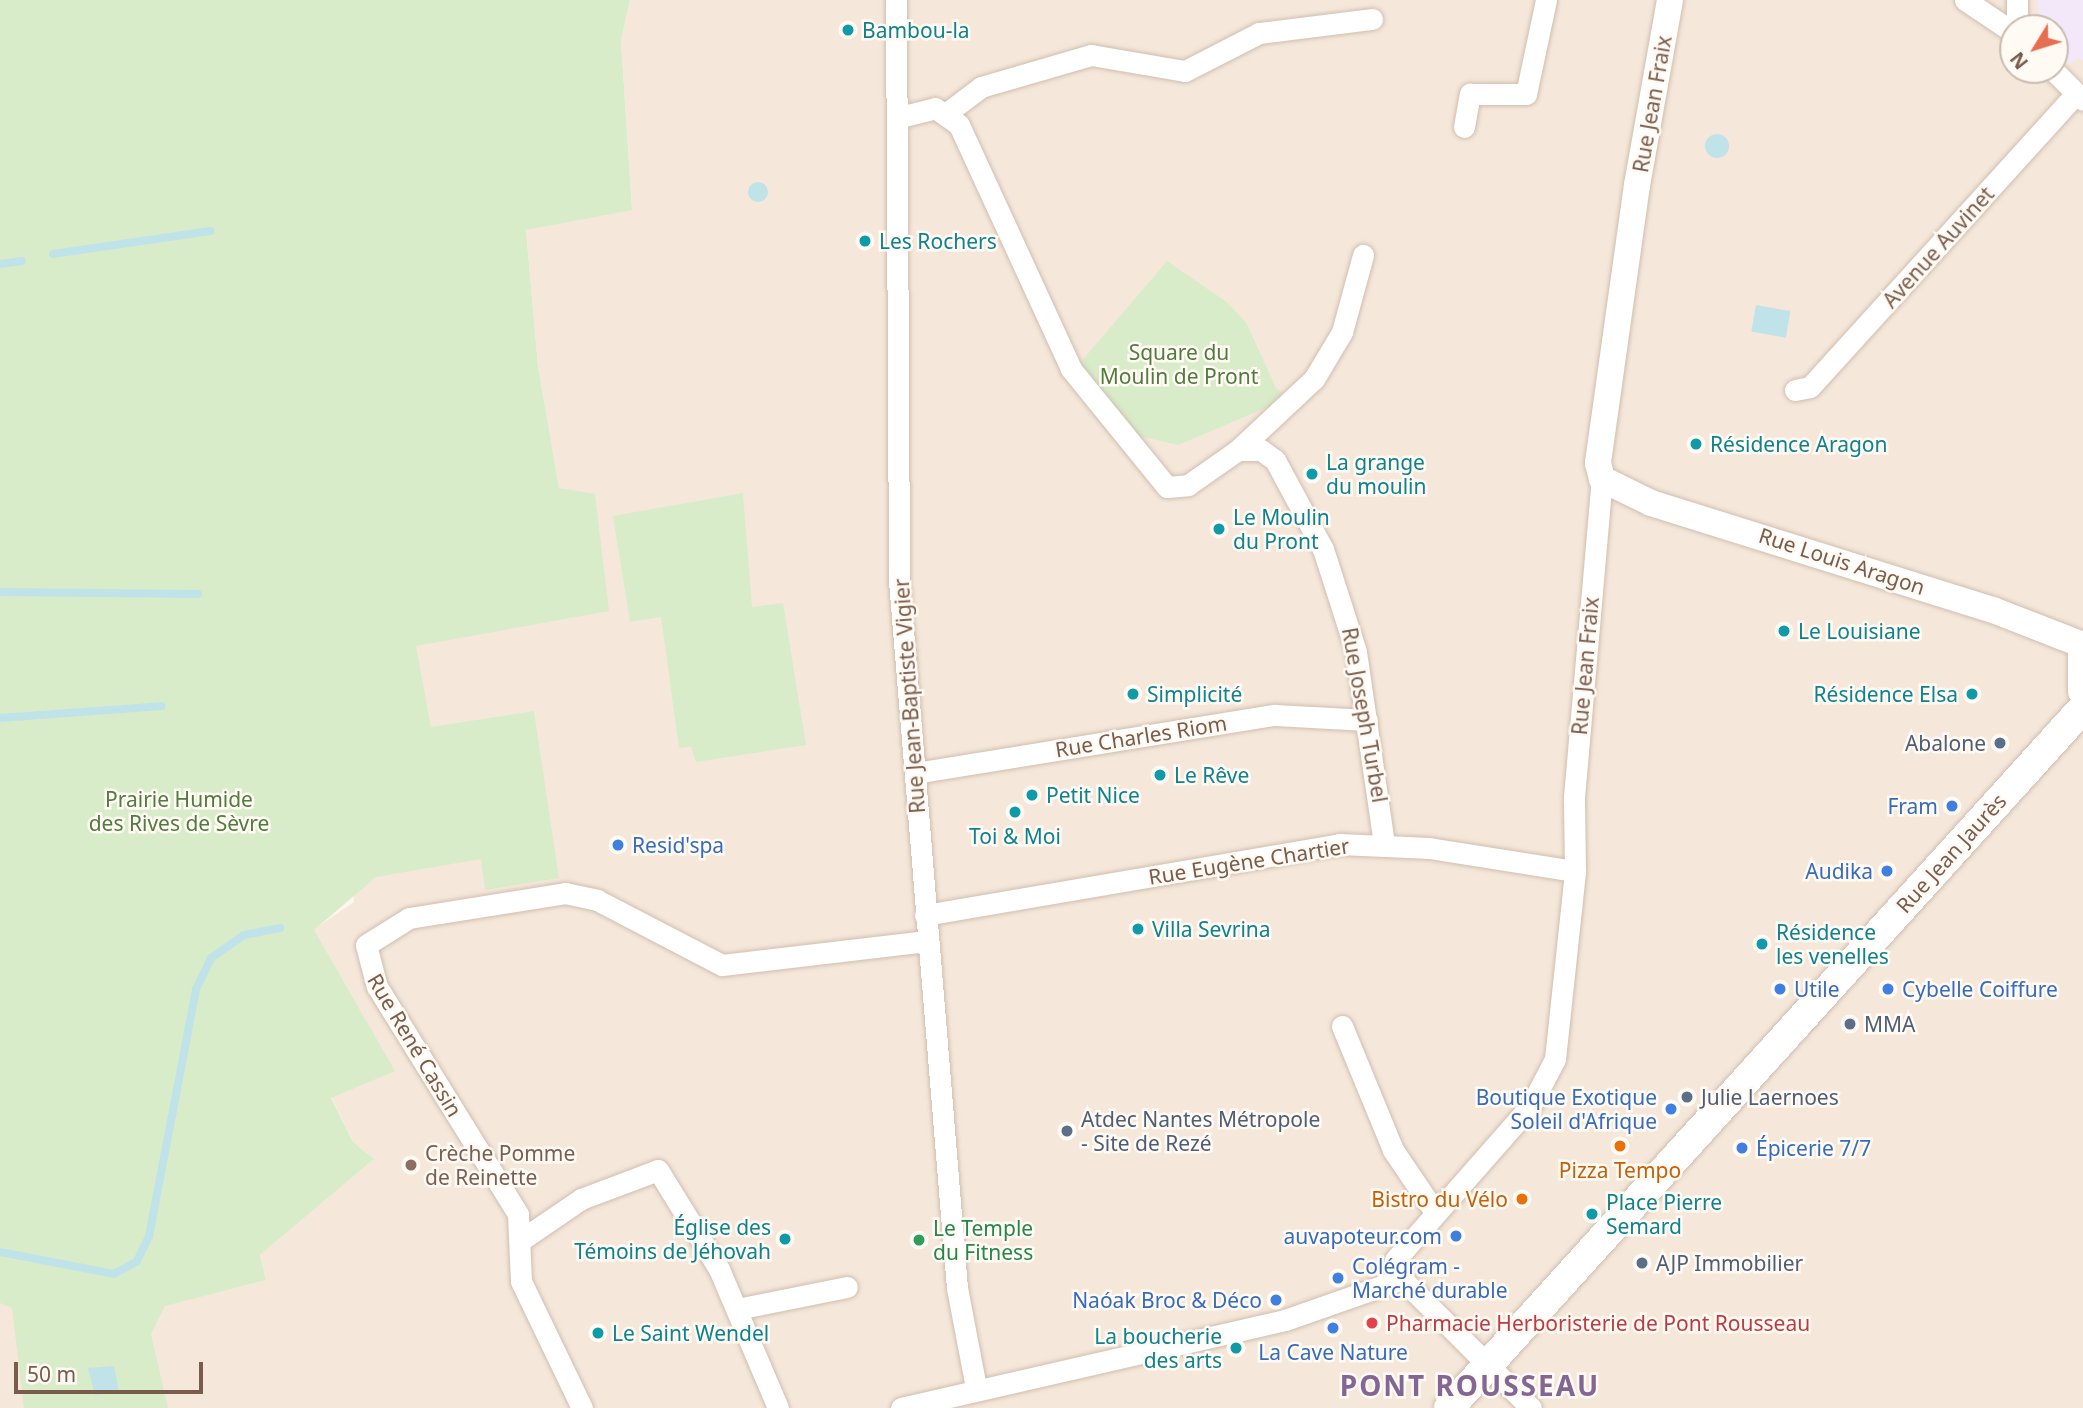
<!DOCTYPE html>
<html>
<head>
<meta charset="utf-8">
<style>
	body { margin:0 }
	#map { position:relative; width:2083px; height:1408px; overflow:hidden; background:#fdf6ec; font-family:"Noto Sans",sans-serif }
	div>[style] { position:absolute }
	.residential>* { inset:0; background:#f5e8da }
	.education>* { inset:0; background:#f3e8fa }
	.green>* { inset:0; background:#d8ecc9 }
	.water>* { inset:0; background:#bfe3e8; transform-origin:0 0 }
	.round { border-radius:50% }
	.stream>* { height:8px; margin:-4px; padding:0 4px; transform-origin:4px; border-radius:4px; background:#bfe3e8 }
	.roads { filter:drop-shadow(0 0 2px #d1beb0) drop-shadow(0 0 2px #d1beb0) }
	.minor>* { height:21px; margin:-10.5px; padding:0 10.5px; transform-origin:10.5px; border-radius:10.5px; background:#fff }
	.tertiary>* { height:26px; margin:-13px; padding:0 13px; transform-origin:13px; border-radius:13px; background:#fff }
	.secondary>* { height:30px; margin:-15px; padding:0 15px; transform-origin:15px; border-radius:15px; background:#fff }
	.dots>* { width:19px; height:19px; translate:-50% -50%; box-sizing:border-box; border:4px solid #fffaf3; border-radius:50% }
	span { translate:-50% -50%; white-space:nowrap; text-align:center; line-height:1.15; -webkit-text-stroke:5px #fffaf3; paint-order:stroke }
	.culture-label { font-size:21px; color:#0d838f }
	.left { translate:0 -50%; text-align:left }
	.right { translate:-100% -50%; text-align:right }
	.street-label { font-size:21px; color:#7a5c4d }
	.park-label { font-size:21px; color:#537a41 }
	.service-label { font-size:21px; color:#4e5e75 }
	.shop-label { font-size:21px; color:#366cbe }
	.education-label { font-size:21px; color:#785e54 }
	.food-label { font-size:21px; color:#c56008 }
	.leisure-label { font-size:21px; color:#27864d }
	.health-label { font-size:21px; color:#be3a42 }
	.district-label { font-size:28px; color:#846695; font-weight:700; letter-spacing:2px }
	.north { position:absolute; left:1999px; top:14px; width:70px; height:70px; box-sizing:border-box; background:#fffaf3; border:2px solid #cabbb1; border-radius:50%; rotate:232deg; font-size:19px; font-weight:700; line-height:28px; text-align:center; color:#7a5c4d }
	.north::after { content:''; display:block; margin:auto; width:24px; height:32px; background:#e76f51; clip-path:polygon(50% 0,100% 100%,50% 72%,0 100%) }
	.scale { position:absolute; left:14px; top:1362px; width:189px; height:32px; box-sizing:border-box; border:4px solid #7a5c4d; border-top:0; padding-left:9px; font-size:21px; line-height:24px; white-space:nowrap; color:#7a5c4d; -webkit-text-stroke:5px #fffaf3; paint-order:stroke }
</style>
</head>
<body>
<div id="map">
	<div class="residential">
		<i style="clip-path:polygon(evenodd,630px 0,2083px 0,2083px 1408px,0 1408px,0 1290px,266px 1280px,260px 1255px,374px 1159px,353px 1142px,331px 1097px,394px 1071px,313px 930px,354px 902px,340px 688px,559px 488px,538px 366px,526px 229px,632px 209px,621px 40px,630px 0,2013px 28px,2055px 28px,2055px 70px,2013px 70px,2013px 28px)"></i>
	</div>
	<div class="education">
		<i style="clip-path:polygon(2037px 0,2083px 0,2083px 61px,2079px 57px,2069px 65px,2055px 52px,2055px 28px,2041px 28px)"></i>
	</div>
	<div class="green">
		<i style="clip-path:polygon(0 0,630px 0,621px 40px,632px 210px,526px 230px,538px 366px,559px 488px,595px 494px,609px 611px,416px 646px,431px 727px,534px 711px,559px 878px,485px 890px,481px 859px,376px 877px,314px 930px,395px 1071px,331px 1098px,353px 1142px,374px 1159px,260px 1255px,266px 1280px,165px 1306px,151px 1334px,168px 1408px,24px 1408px,12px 1308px,0 1303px)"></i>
		<i style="clip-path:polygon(1167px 261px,1228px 303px,1247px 324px,1276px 388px,1289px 398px,1178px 445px,1139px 436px,1080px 363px)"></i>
		<i style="clip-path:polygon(743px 493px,752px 607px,783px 603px,806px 745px,696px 762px,691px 747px,679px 748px,661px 617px,630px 622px,613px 516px)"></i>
	</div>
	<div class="water">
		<i class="round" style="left:1705px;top:134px;width:24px;height:24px"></i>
		<i class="round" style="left:748px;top:182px;width:20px;height:20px"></i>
		<i style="left:1756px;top:305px;width:35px;height:27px;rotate:10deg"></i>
		<i style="clip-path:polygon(114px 1366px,119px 1392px,95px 1395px,88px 1368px)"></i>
	</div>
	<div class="stream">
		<i style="left:53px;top:254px;width:159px;rotate:-8.3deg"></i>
		<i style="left:0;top:264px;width:22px;rotate:-8deg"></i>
		<i style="left:0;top:592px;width:198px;rotate:0.6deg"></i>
		<i style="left:0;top:718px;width:162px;rotate:-4.2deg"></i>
		<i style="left:0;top:1252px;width:116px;rotate:10.9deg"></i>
		<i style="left:114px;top:1274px;width:26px;rotate:-29deg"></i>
		<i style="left:137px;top:1261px;width:28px;rotate:-64deg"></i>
		<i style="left:149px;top:1236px;width:251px;rotate:-79.2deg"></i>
		<i style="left:196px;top:989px;width:34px;rotate:-64deg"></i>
		<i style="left:211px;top:958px;width:40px;rotate:-34.9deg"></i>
		<i style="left:244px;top:935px;width:37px;rotate:-11deg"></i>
	</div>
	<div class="roads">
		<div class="minor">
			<i style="left:896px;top:0;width:581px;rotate:89.7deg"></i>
			<i style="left:899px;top:581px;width:709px;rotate:85.31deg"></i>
			<i style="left:957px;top:1288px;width:102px;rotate:79.2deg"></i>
			<i style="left:1965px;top:0;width:58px;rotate:33.7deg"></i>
			<i style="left:2017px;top:28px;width:28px;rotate:-90deg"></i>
			<i style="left:2053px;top:70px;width:42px;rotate:45deg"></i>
			<i style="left:948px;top:112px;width:41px;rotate:-37.1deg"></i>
			<i style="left:981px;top:87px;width:115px;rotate:-16.2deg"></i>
			<i style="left:1091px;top:55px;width:95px;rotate:9.7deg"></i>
			<i style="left:1185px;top:71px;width:83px;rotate:-27.2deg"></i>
			<i style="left:1259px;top:33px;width:114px;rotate:-7.1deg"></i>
			<i style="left:900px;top:117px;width:36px;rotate:-14deg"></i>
			<i style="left:935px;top:108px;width:29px;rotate:35deg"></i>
			<i style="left:959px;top:125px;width:268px;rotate:65.3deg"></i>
			<i style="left:1071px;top:369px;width:152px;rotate:50.9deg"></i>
			<i style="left:1167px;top:487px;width:21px;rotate:-5deg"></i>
			<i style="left:1188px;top:485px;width:61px;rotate:-35deg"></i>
			<i style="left:1238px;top:450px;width:104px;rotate:-43.1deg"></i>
			<i style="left:1314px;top:379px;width:55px;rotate:-59.2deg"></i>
			<i style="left:1342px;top:332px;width:80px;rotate:-74.7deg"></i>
			<i style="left:1464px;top:127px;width:34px;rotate:-80deg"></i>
			<i style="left:1470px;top:94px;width:56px"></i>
			<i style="left:1526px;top:94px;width:96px;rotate:-78deg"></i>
			<i style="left:1795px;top:390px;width:15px;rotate:-11deg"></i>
			<i style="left:1810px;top:387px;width:396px;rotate:-47.8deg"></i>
			<i style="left:1238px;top:450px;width:23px"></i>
			<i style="left:1261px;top:450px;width:17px;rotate:36deg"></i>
			<i style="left:1275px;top:460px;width:101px;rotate:61.7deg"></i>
			<i style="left:1323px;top:549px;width:108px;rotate:72.2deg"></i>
			<i style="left:1356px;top:652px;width:193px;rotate:81.7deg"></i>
			<i style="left:915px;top:773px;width:365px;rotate:-9.2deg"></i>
			<i style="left:1275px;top:715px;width:92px;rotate:3.1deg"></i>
			<i style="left:925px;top:915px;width:420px;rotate:-9.7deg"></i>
			<i style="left:1339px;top:844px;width:90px;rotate:2.5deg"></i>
			<i style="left:1429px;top:848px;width:148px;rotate:9deg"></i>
			<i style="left:1342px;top:1026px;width:134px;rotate:67.6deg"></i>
			<i style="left:1393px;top:1150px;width:75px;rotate:55.9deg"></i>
			<i style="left:521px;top:1240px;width:73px;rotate:-34.3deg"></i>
			<i style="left:581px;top:1199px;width:82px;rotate:-20.6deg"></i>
			<i style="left:658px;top:1170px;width:116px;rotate:58.4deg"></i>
			<i style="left:719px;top:1269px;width:151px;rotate:67deg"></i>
			<i style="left:737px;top:1309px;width:112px;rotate:-11.3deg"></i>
			<i style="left:582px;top:1408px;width:141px;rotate:-115.7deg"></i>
			<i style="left:521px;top:1281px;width:67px;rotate:-92.6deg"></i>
			<i style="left:518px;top:1214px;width:267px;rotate:-121.8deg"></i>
			<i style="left:377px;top:987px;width:43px;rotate:-104.7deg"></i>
			<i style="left:366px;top:945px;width:51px;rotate:-32.1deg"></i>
			<i style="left:409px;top:918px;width:158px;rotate:-9.1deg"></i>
			<i style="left:565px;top:893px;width:33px;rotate:12deg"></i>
			<i style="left:597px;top:900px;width:141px;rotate:27.5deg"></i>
			<i style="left:722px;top:965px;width:204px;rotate:-6.7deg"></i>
			<i style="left:901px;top:1408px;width:394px;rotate:-12.9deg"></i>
			<i style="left:1285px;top:1320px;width:124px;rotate:-19.3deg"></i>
			<i style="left:1531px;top:1408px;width:182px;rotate:-135deg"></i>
			<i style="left:1402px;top:1279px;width:20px;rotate:-110deg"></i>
			<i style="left:1395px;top:1260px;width:206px;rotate:-48.7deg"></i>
			<i style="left:1531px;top:1105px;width:52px;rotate:-62.4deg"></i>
			<i style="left:1555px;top:1059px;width:189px;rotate:-83.9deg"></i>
			<i style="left:1575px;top:871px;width:74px;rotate:-90.8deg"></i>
			<i style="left:1574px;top:797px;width:319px;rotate:-85deg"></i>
		</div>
		<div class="tertiary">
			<i style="left:1670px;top:0;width:188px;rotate:100.1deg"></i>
			<i style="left:1637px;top:185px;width:281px;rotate:98deg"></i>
			<i style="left:1598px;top:463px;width:16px;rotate:76deg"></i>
			<i style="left:1602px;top:479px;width:55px;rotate:26.1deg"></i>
			<i style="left:1651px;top:503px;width:358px;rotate:17.4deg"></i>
			<i style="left:1993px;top:610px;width:97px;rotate:21.3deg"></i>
		</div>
		<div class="secondary">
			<i style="left:2083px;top:655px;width:36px;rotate:90deg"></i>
			<i style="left:1449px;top:1408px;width:944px;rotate:-47.83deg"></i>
		</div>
	</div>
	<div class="dots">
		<i style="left:848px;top:30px;background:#0f9aa8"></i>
		<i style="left:865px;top:241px;background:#0f9aa8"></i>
		<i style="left:1696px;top:444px;background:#0f9aa8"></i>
		<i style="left:1312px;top:474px;background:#0f9aa8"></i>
		<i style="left:1219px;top:529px;background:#0f9aa8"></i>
		<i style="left:1784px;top:631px;background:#0f9aa8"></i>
		<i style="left:1133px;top:694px;background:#0f9aa8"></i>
		<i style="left:1972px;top:694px;background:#0f9aa8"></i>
		<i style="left:2000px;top:743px;background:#5c6f8a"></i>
		<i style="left:1160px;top:775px;background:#0f9aa8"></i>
		<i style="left:1032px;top:795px;background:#0f9aa8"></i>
		<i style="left:1952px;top:806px;background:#3f7fe0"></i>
		<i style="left:1015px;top:812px;background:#0f9aa8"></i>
		<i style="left:618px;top:845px;background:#3f7fe0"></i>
		<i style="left:1887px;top:871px;background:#3f7fe0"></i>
		<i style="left:1138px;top:929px;background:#0f9aa8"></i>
		<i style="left:1762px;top:944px;background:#0f9aa8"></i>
		<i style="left:1780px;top:989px;background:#3f7fe0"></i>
		<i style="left:1888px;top:989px;background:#3f7fe0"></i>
		<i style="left:1850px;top:1024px;background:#5c6f8a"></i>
		<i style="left:1687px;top:1097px;background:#5c6f8a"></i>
		<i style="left:1671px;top:1109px;background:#3f7fe0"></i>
		<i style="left:1067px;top:1131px;background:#5c6f8a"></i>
		<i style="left:1620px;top:1146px;background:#e8710a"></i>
		<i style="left:1742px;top:1148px;background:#3f7fe0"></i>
		<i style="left:411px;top:1165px;background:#8d6e63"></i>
		<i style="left:1522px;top:1199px;background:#e8710a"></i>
		<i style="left:1592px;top:1214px;background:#0f9aa8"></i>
		<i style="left:1456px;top:1236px;background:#3f7fe0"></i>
		<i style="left:785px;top:1239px;background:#0f9aa8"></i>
		<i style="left:919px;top:1240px;background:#2e9e5b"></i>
		<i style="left:1642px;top:1263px;background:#5c6f8a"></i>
		<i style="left:1338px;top:1278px;background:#3f7fe0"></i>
		<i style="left:1276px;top:1300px;background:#3f7fe0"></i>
		<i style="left:1372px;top:1323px;background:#e0444e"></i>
		<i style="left:1333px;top:1328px;background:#3f7fe0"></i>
		<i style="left:598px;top:1333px;background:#0f9aa8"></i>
		<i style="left:1236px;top:1348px;background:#0f9aa8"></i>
	</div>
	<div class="culture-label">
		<span class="left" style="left:862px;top:30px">Bambou-la</span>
		<span class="left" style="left:879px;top:241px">Les Rochers</span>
		<span class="left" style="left:1710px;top:444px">Résidence Aragon</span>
		<span class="left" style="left:1326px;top:474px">La grange<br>du moulin</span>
		<span class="left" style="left:1233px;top:529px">Le Moulin<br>du Pront</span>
		<span class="left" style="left:1798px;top:631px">Le Louisiane</span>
		<span class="left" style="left:1147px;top:694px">Simplicité</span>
		<span class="right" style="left:1958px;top:694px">Résidence Elsa</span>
		<span class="left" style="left:1174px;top:775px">Le Rêve</span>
		<span class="left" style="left:1046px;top:795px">Petit Nice</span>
		<span style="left:1015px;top:836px">Toi &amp; Moi</span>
		<span class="left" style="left:1152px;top:929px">Villa Sevrina</span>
		<span class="left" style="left:1776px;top:944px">Résidence<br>les venelles</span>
		<span class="left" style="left:1606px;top:1214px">Place Pierre<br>Semard</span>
		<span class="right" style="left:771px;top:1239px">Église des<br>Témoins de Jéhovah</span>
		<span class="left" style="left:612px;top:1333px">Le Saint Wendel</span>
		<span class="right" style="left:1222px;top:1348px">La boucherie<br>des arts</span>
	</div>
	<div class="street-label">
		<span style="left:1652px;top:104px;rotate:-80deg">Rue Jean Fraix</span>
		<span style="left:1938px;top:247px;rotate:-48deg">Avenue Auvinet</span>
		<span style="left:1842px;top:561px;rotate:18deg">Rue Louis Aragon</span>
		<span style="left:1585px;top:666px;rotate:-85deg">Rue Jean Fraix</span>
		<span style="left:909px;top:696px;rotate:-94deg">Rue Jean-Baptiste Vigier</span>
		<span style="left:1365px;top:715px;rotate:80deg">Rue Joseph Turbel</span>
		<span style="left:1141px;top:736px;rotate:-9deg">Rue Charles Riom</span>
		<span style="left:1951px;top:853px;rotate:-48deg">Rue Jean Jaurès</span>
		<span style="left:1249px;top:861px;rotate:-9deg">Rue Eugène Chartier</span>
		<span style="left:415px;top:1045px;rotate:59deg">Rue René Cassin</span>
	</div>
	<div class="park-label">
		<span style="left:1179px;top:364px">Square du<br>Moulin de Pront</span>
		<span style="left:179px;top:811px">Prairie Humide<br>des Rives de Sèvre</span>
	</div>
	<div class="service-label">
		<span class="right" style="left:1986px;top:743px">Abalone</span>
		<span class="left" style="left:1864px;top:1024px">MMA</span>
		<span class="left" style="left:1701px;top:1097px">Julie Laernoes</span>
		<span class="left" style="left:1081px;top:1131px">Atdec Nantes Métropole<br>- Site de Rezé</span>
		<span class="left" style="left:1656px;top:1263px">AJP Immobilier</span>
	</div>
	<div class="shop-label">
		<span class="right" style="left:1938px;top:806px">Fram</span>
		<span class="left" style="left:632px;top:845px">Resid'spa</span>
		<span class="right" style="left:1873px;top:871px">Audika</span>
		<span class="left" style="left:1794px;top:989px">Utile</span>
		<span class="left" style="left:1902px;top:989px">Cybelle Coiffure</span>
		<span class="right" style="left:1657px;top:1109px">Boutique Exotique<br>Soleil d'Afrique</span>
		<span class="left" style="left:1756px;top:1148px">Épicerie 7/7</span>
		<span class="right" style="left:1442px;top:1236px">auvapoteur.com</span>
		<span class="left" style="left:1352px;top:1278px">Colégram -<br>Marché durable</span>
		<span class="right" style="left:1262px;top:1300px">Naóak Broc &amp; Déco</span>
		<span style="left:1333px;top:1352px">La Cave Nature</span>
	</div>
	<div class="education-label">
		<span class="left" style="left:425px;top:1165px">Crèche Pomme<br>de Reinette</span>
	</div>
	<div class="food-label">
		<span style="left:1620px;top:1170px">Pizza Tempo</span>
		<span class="right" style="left:1508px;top:1199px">Bistro du Vélo</span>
	</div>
	<div class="leisure-label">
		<span class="left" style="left:933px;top:1240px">Le Temple<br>du Fitness</span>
	</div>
	<div class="health-label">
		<span class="left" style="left:1386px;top:1323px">Pharmacie Herboristerie de Pont Rousseau</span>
	</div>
	<div class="district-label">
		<span style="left:1470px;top:1385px">PONT ROUSSEAU</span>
	</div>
	<div class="north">N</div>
	<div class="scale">50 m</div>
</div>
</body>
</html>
